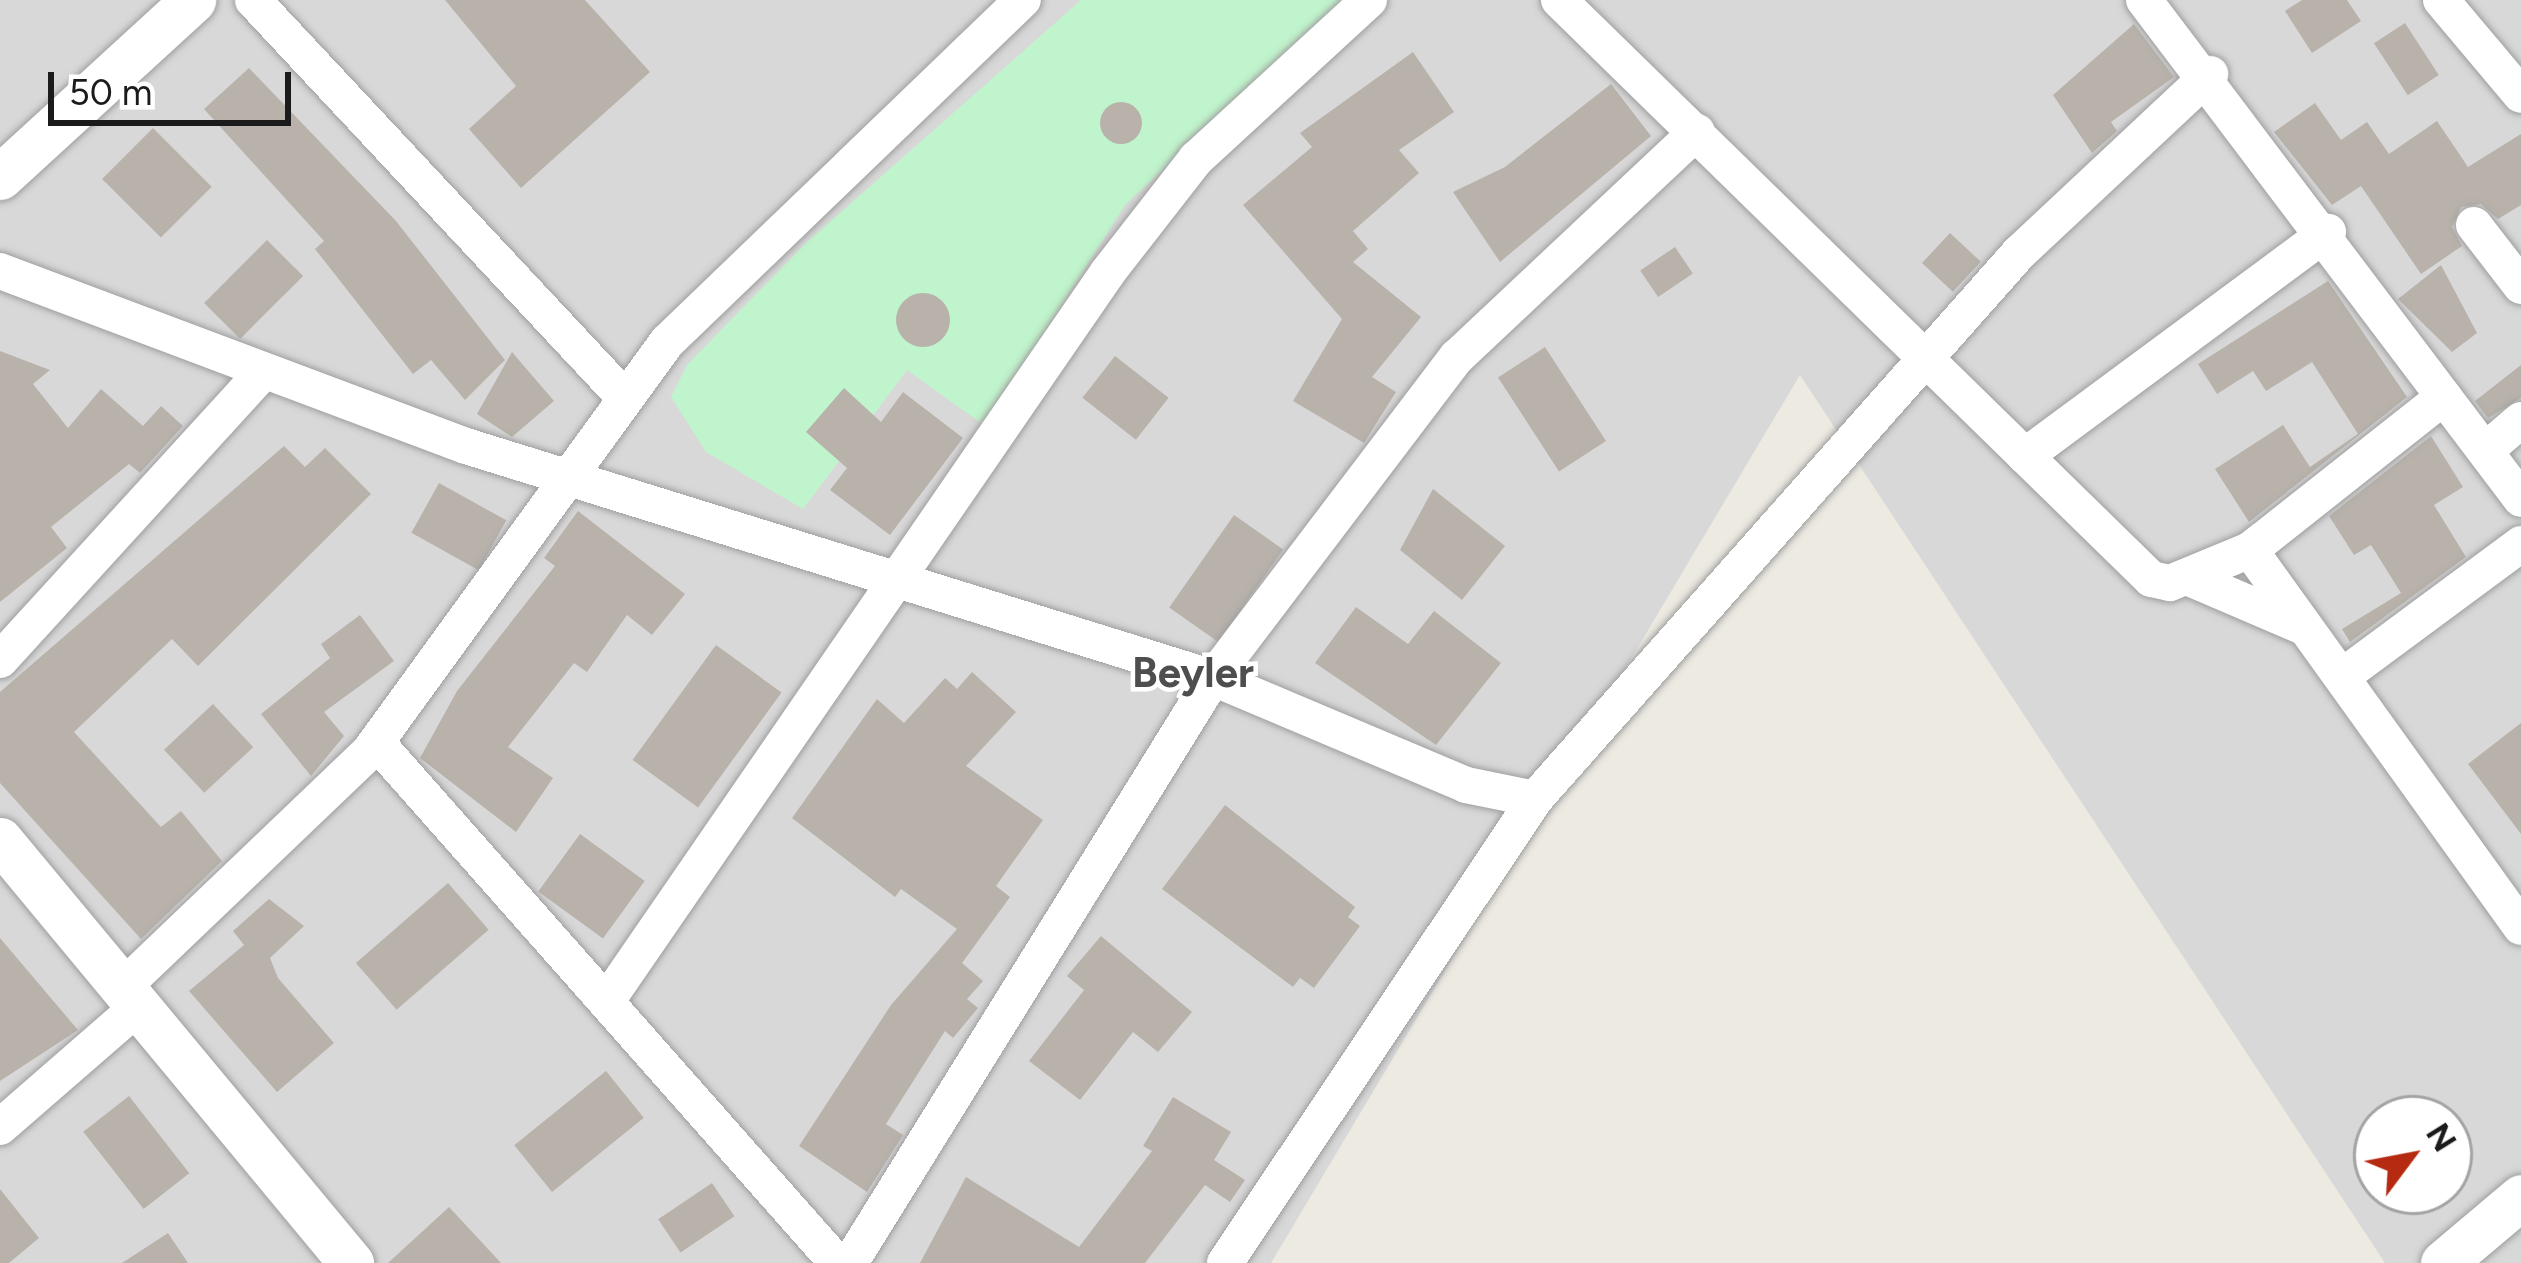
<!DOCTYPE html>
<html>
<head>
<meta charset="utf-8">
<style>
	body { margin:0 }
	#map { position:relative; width:2521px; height:1263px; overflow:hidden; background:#eceae1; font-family:Figtree,sans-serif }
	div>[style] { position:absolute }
	.residential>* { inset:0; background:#d9d8d8 }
	.park>* { inset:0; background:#c0f4cc }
	.building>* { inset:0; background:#b8b2ab; transform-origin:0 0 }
	.round { border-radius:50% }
	.roads { filter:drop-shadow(0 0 3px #9f9f9f) drop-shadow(0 0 3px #9f9f9f) }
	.minor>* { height:36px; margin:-18px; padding:0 18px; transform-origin:18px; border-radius:18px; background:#fff }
	.tertiary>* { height:45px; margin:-22.5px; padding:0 22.5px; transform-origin:22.5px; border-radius:22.5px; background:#fff }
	span { translate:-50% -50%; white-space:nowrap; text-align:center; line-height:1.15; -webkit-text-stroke:9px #fff; paint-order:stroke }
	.district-label { font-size:42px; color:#4e4e4e; font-weight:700 }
	.north { position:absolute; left:2353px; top:1095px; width:120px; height:120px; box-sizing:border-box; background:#fff; border:3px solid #a4a4a4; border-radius:50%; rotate:58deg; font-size:33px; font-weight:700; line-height:48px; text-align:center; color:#1b1b1b }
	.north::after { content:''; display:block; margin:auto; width:42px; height:54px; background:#b52a11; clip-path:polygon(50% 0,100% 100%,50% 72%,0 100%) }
	.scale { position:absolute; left:48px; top:72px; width:243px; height:54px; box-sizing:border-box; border:6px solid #1b1b1b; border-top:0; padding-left:15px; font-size:36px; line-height:42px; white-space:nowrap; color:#1b1b1b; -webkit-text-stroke:9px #fff; paint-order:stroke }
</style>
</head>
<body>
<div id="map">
	<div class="residential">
		<i style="clip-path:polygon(evenodd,0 0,2521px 0,2521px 1263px,2385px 1263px,1800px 375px,1271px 1263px,0 1263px,0 0,2377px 1119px,2449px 1119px,2449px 1191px,2377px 1191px,2377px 1119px)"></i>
	</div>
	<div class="park">
		<i style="clip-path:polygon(1081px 0,1344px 0,1125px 205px,985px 426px,907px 370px,803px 509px,706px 452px,671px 397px,687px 365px,807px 242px)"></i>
	</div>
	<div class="building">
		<i style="clip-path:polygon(445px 0,585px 0,650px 72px,521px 188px,469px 129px,516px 86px)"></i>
		<i style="clip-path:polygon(2302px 0,2347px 0,2361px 21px,2312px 53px,2285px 11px)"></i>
		<i style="left:2405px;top:23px;width:62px;height:37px;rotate:57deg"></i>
		<i style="clip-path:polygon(2134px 24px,2174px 77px,2111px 122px,2117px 131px,2092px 153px,2053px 95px)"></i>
		<i style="clip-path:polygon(1413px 52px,1454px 112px,1399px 150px,1419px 173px,1353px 231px,1368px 249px,1353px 262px,1421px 317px,1372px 377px,1396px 392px,1364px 443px,1293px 401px,1342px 319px,1243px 205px,1312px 147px,1300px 133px)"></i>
		<i style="clip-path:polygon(249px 68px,396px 221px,505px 360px,465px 400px,431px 360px,413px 374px,315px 249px,324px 241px,204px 109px)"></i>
		<i style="clip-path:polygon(1611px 84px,1651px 136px,1500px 262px,1453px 192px,1505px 167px)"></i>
		<i class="round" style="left:1100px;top:102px;width:42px;height:42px"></i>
		<i style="clip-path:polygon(2315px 103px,2341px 140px,2367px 122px,2389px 154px,2437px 121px,2468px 167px,2521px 134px,2521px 205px,2498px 219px,2481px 204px,2461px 207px,2452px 227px,2462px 246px,2421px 274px,2361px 186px,2332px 205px,2274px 132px)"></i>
		<i style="left:153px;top:128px;width:83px;height:72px;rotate:45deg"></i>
		<i style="left:1950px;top:233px;width:42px;height:41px;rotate:43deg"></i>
		<i style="left:267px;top:240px;width:51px;height:89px;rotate:45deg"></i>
		<i style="left:1675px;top:247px;width:32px;height:42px;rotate:56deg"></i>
		<i style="clip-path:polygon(2441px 265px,2477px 333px,2452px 352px,2398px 299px)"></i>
		<i style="clip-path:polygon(2328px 281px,2407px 397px,2249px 522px,2215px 469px,2283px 425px,2310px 467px,2358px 434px,2312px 362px,2266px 391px,2253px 371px,2217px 394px,2198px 364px)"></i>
		<i class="round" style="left:896px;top:293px;width:54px;height:54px"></i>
		<i style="left:1545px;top:347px;width:112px;height:56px;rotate:57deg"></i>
		<i style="clip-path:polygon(0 351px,50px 370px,33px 384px,68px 428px,101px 389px,143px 426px,161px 406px,183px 426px,140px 473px,129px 464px,51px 527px,67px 548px,0 602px)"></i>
		<i style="clip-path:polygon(512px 352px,554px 401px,512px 437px,477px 414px)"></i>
		<i style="left:1115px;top:356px;width:68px;height:53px;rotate:38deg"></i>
		<i style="clip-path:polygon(2521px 365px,2521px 398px,2488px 418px,2475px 401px)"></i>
		<i style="clip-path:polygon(844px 388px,881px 422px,903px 392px,963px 438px,890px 535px,830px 490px,847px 468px,806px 432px)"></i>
		<i style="clip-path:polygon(2431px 436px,2463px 487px,2434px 505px,2466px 557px,2350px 642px,2342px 629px,2401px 593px,2371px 545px,2354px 555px,2329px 516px)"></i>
		<i style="clip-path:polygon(284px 446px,305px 467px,325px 448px,371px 494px,198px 666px,172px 639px,74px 732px,161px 827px,181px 811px,222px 861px,141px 939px,0 783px,0 692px)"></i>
		<i style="left:439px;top:483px;width:77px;height:57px;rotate:29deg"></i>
		<i style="clip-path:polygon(1433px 489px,1505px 546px,1462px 600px,1400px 550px)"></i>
		<i style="clip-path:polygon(578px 511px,685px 594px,652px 635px,627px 615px,587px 672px,574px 663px,508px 747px,553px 778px,516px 832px,420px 758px,457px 691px,555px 566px,544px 558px)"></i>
		<i style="left:1234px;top:515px;width:60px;height:113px;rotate:35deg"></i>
		<i style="clip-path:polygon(1356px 607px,1408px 644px,1434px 611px,1501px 663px,1436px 745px,1315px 663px)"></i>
		<i style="clip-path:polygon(360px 615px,394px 661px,324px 712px,344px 736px,311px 776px,261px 714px,330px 658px,321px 644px)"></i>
		<i style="left:716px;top:645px;width:81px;height:142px;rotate:36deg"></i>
		<i style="clip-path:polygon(972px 672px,1016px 712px,966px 766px,1043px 820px,996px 886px,1010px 897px,962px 963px,983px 981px,967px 999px,978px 1008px,953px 1038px,945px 1031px,886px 1124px,903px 1135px,867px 1192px,799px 1146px,891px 1005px,957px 929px,901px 889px,895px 897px,792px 818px,877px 699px,904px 723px,945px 678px,957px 689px)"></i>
		<i style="left:213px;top:704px;width:59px;height:67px;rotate:47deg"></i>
		<i style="clip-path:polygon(2521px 723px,2521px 834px,2468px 764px)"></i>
		<i style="clip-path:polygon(1225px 805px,1355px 907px,1348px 917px,1360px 926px,1314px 988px,1300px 978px,1293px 987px,1162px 889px)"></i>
		<i style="left:580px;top:834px;width:80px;height:71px;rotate:36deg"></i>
		<i style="left:448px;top:883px;width:62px;height:122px;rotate:49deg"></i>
		<i style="clip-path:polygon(269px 899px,304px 926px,270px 958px,278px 978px,334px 1043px,277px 1092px,189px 991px,244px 945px,233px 931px)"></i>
		<i style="clip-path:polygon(1101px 936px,1192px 1012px,1158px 1052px,1133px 1032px,1080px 1100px,1029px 1061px,1084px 990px,1067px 976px)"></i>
		<i style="clip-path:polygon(0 938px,78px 1030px,0 1081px)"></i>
		<i style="left:606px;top:1071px;width:60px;height:118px;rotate:51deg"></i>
		<i style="left:129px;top:1096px;width:98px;height:58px;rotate:52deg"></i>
		<i style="clip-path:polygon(1173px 1097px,1231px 1132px,1214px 1160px,1245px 1180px,1230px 1202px,1205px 1185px,1145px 1263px,920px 1263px,966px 1177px,1079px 1247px,1152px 1151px,1143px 1146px)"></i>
		<i style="left:712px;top:1183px;width:40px;height:65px;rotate:56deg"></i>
		<i style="clip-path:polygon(0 1189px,39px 1238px,9px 1263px,0 1263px)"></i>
		<i style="clip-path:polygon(449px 1207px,501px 1263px,388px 1263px)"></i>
		<i style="clip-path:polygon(168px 1233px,188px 1263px,122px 1263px)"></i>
	</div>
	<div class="roads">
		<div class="minor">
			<i style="left:253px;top:0;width:542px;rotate:46.94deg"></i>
			<i style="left:1559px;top:0;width:828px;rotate:44.36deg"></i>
			<i style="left:2151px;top:579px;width:19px;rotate:12deg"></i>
			<i style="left:2170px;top:583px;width:87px;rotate:-22.4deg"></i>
			<i style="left:2250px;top:550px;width:247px;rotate:-38.3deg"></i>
			<i style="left:2144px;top:0;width:625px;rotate:52.93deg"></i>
			<i style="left:2441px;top:0;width:124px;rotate:49.9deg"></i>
			<i style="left:2474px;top:225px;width:77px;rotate:52.4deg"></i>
			<i style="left:0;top:271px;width:498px;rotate:20.6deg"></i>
			<i style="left:466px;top:446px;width:782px;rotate:17.25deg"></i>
			<i style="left:1213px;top:678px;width:275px;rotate:22.9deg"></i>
			<i style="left:1466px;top:785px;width:70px;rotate:11.5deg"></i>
			<i style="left:2486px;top:450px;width:46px;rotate:-40.6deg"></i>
			<i style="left:2025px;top:456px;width:377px;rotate:-36.5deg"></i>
			<i style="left:2250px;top:550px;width:464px;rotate:54.3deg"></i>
			<i style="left:2187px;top:577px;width:122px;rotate:23.2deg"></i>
			<i style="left:0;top:660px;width:387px;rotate:-47.6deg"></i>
			<i style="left:2344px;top:675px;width:220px;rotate:-36.5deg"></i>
			<i style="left:377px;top:743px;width:694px;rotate:48.5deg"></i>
			<i style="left:122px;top:988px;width:342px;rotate:-43.7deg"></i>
			<i style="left:369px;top:752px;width:507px;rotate:-53.99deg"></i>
			<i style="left:667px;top:342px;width:494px;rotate:-43.9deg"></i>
			<i style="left:606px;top:1002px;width:886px;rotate:-55.48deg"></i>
			<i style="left:1108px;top:272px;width:143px;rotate:-52.1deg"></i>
			<i style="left:1196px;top:159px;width:235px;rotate:-42.6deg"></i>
			<i style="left:0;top:1127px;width:183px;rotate:-41deg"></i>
			<i style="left:850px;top:1263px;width:688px;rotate:-58.18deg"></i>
			<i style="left:1213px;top:678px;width:403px;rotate:-52.8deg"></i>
			<i style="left:1457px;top:357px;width:329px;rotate:-43.2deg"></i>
			<i style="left:1225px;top:1263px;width:558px;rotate:-56.25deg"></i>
			<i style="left:1535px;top:799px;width:730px;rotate:-48.44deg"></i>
			<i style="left:2019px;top:253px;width:262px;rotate:-43.1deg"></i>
		</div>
		<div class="tertiary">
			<i style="left:0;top:177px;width:262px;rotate:-42.5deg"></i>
			<i style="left:0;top:840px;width:550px;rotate:50.31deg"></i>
			<i style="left:2443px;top:1263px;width:102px;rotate:-40.2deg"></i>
		</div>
	</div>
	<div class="district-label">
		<span style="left:1193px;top:673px">Beyler</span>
	</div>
	<div class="north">N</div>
	<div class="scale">50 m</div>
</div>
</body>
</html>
